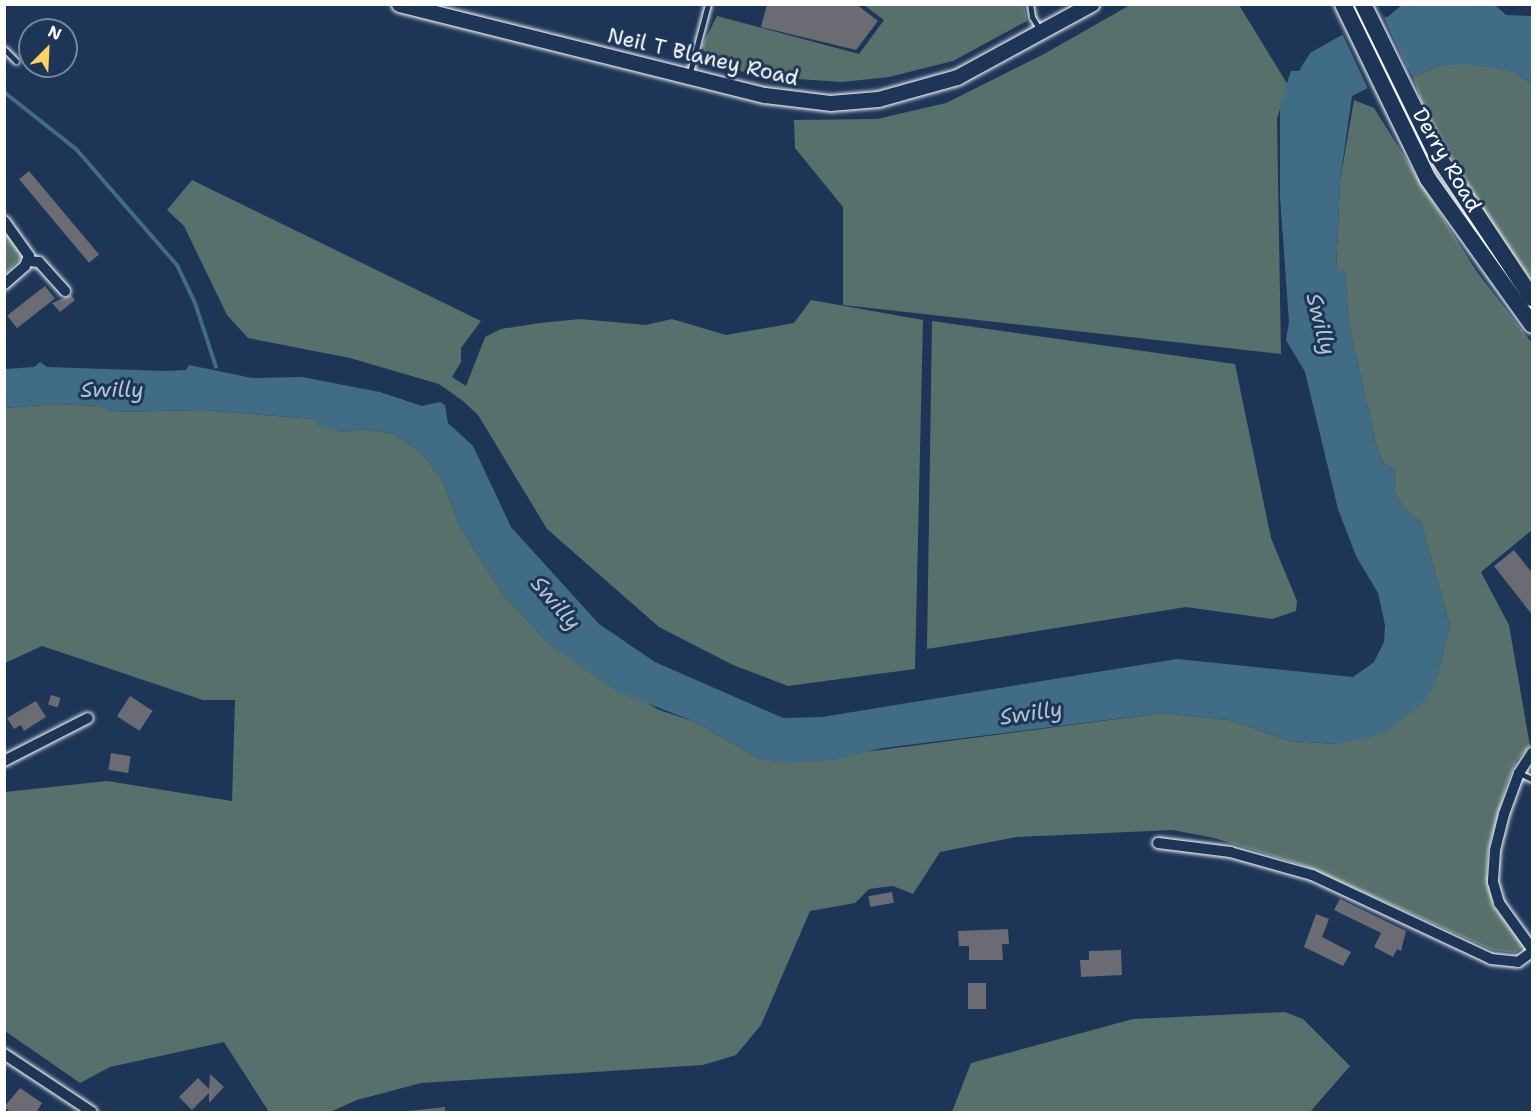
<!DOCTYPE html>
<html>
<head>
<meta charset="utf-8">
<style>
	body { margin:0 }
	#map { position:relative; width:1537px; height:1117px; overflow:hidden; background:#1d3557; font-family:"Shantell Sans",sans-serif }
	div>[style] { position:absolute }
	.green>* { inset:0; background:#57706c }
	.water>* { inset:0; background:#406c86 }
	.pier>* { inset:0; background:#1d3557 }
	.stream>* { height:4px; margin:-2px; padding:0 2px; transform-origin:2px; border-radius:2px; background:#406c86 }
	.building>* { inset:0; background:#6a6b73; transform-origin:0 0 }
	.roads { filter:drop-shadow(0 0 2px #fff) drop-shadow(0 0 2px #fff) }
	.service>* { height:5px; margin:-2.5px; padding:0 2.5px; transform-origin:2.5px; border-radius:2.5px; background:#1d3557 }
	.minor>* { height:10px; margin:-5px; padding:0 5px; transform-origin:5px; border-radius:5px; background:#1d3557 }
	.secondary>* { height:15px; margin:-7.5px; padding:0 7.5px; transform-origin:7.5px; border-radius:7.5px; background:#1d3557 }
	.primary>* { height:16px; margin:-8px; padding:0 8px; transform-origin:8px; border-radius:8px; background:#1d3557 }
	span { translate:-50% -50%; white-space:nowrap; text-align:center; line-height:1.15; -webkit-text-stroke:6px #1d3557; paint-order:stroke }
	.street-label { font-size:21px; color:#fff }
	.water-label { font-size:22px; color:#b3c4cf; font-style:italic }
	.frame { position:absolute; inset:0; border:6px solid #fff; pointer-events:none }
	.north { position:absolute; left:18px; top:18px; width:60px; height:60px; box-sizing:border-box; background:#1d3557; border:2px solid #77869a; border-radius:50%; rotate:24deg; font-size:16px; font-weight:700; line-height:24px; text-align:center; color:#fff }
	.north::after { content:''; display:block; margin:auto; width:21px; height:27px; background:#ffd166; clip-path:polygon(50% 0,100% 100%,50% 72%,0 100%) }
</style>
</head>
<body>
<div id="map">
	<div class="green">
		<i style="clip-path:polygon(864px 5px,1024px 5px,1027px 21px,953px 61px,889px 77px,842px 82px,769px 77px,716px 66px,710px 63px,702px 46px,717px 16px,859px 54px,884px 20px)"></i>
		<i style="clip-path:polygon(1130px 5px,1239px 5px,1288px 85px,1277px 118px,1281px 354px,843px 305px,843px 207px,795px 148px,794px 120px,877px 119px,946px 103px,1044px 54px)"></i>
		<i style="clip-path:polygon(1463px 63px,1512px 71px,1532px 84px,1532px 281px,1482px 212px,1423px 107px,1413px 77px,1439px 66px)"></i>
		<i style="clip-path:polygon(1354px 100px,1374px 108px,1477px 272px,1532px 343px,1532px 530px,1481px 572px,1509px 625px,1530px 746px,1517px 760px,1507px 783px,1488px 851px,1487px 873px,1493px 906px,1524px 946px,1515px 953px,1492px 950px,1305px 866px,1214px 838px,1173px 830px,1016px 837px,940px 852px,913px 894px,893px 886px,869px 889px,855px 903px,810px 911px,761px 1025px,736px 1055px,703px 1065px,421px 1083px,357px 1100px,330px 1112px,269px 1112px,224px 1042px,110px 1067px,80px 1083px,5px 1031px,5px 792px,107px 781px,232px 801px,235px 700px,203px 700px,42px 646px,5px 663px,5px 408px,55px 404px,101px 406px,112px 412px,203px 410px,314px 419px,341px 432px,365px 429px,394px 434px,421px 452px,442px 479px,461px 529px,503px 594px,549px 644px,659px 710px,693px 721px,761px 759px,857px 753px,1163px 713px,1229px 720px,1290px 741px,1335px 744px,1436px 679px,1450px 626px,1421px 522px,1406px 511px,1394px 491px,1395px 470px,1383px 463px,1377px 448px,1349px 326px,1345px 271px,1336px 272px,1340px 181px)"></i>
		<i style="clip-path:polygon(192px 180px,481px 321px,461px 348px,461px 362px,452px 377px,466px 386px,485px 337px,501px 329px,540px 323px,580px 319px,646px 325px,672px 319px,726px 335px,794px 323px,811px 300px,923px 320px,915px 669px,788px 686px,733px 665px,659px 627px,547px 529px,478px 415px,463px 401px,439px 384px,350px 358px,248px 338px,227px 315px,184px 226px,167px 210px)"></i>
		<i style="clip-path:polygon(4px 226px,23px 256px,5px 274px,4px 274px)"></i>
		<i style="clip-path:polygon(932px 321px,1235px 364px,1271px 538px,1297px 601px,1296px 611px,1272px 619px,1186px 607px,927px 649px)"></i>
		<i style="clip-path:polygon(1285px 1012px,1303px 1019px,1350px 1066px,1310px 1112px,952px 1112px,971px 1063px,1133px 1019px)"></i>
		<i style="clip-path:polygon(445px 1107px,445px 1112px,397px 1112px,399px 1112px)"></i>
	</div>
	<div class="water">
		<i style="clip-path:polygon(1402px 5px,1495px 5px,1506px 15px,1532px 16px,1532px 84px,1512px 71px,1462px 64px,1439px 66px,1413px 77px,1408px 68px,1352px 96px,1340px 181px,1336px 271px,1345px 270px,1349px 326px,1377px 448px,1383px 463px,1395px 470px,1394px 491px,1406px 511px,1421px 522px,1450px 626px,1436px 679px,1426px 700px,1387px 731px,1364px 739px,1335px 744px,1290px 741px,1229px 720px,1163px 713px,883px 748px,830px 761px,781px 763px,761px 759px,693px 721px,618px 692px,549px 644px,503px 594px,461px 529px,442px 479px,421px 452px,394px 434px,365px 429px,341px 432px,318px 425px,314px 419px,203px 410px,112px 412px,101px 406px,55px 404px,5px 408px,5px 369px,34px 367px,40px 362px,47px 367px,166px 371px,186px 370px,189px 365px,252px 378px,302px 377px,380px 392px,422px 406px,440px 402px,445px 405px,448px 423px,473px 446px,511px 527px,599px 624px,655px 662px,783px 718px,822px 717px,1177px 659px,1353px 677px,1374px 662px,1384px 642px,1385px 625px,1378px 593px,1356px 556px,1338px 509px,1305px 372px,1286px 340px,1289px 322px,1280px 197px,1280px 104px,1291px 71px,1299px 71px,1310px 53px,1356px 27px,1389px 16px)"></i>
	</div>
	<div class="pier">
		<i style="clip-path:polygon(1383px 15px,1413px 80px,1406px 72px,1369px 91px,1341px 31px)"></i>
	</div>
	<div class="stream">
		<i style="left:4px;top:92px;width:92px;rotate:38.4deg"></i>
		<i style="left:76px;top:149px;width:154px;rotate:49deg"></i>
		<i style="left:177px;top:265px;width:42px;rotate:64.7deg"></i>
		<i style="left:195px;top:303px;width:67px;rotate:71.8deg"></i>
	</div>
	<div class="building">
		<i style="clip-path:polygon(767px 4px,856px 4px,878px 21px,856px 50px,761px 27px)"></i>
		<i style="left:29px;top:171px;width:109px;height:13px;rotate:50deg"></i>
		<i style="left:45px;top:286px;width:16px;height:48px;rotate:52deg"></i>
		<i style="clip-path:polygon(71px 295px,75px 300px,60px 312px,52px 303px)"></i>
		<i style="clip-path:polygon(1514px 550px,1533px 574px,1533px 616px,1494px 566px)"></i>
		<i style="left:51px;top:695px;width:10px;height:10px;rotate:17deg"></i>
		<i style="left:130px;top:696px;width:27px;height:24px;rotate:33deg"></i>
		<i style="clip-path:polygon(36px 701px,46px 717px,24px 731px,21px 725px,14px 729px,7px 718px)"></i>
		<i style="left:111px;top:753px;width:20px;height:17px;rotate:9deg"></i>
		<i style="left:892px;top:892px;width:11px;height:24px;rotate:80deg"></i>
		<i style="clip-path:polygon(1340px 899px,1406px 931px,1401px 951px,1397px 949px,1393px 957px,1374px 947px,1381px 933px,1334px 910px)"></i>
		<i style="clip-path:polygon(1316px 914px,1329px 919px,1322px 937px,1351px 952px,1343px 966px,1304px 947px)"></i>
		<i style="clip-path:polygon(1008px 929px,1009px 944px,1002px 944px,1003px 960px,969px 960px,969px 946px,959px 946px,958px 931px)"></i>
		<i style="clip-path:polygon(1121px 950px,1122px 975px,1081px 977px,1080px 960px,1089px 960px,1089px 951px)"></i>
		<i style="left:968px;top:983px;width:18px;height:26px"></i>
		<i style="clip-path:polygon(210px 1074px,224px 1087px,209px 1103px,209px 1093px,192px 1110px,179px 1097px,198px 1078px,209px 1089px)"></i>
		<i style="clip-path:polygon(20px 1088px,42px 1103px,36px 1113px,12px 1113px,4px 1107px)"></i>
	</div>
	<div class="roads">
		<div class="service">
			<i style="left:1030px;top:4px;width:13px;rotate:81deg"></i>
			<i style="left:1032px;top:17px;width:15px;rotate:58deg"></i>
			<i style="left:4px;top:49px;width:17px;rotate:45deg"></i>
			<i style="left:689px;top:76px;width:74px;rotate:-75.2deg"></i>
			<i style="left:1519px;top:773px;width:14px;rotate:25deg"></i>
		</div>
		<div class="minor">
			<i style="left:4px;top:221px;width:43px;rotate:54.5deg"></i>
			<i style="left:29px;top:256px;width:11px;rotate:112deg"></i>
			<i style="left:25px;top:266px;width:28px;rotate:139deg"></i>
			<i style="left:28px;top:261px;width:11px;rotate:5deg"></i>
			<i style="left:39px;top:262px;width:39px;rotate:48deg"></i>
			<i style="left:1532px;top:753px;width:24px;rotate:123deg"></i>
			<i style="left:1519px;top:773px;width:44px;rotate:110.1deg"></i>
			<i style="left:1504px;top:814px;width:38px;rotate:104deg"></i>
			<i style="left:1495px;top:851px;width:31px;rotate:94deg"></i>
			<i style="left:1493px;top:882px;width:22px;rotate:74deg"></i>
			<i style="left:1499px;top:903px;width:57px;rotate:54.3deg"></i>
			<i style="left:4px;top:761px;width:94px;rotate:-27.1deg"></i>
			<i style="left:1158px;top:843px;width:73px;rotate:7.1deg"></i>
			<i style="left:1230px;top:852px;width:85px;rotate:15.7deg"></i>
			<i style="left:1312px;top:875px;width:198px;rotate:25.1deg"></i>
			<i style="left:1491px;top:959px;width:27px;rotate:6deg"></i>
			<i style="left:1518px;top:962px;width:17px;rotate:-36deg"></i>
			<i style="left:4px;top:1054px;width:105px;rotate:33.4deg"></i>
		</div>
		<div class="secondary">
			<i style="left:399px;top:4px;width:377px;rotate:14deg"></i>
			<i style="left:765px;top:95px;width:65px;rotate:7deg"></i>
			<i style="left:830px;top:103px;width:48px;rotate:-4.8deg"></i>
			<i style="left:878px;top:99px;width:82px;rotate:-15.6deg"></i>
			<i style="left:957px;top:77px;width:153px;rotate:-28.6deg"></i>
		</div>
		<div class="primary">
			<i style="left:1343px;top:4px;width:195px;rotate:64.1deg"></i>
			<i style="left:1428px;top:179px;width:179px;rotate:54.5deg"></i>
			<i style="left:1363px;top:4px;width:168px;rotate:63.9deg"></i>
			<i style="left:1437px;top:155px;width:172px;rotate:56.4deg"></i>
		</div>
	</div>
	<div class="street-label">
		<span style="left:703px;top:57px;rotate:13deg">Neil T Blaney Road</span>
		<span style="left:1447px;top:160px;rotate:60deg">Derry Road</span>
	</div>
	<div class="water-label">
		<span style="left:1321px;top:324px;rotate:76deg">Swilly</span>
		<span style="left:112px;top:390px">Swilly</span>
		<span style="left:556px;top:603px;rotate:49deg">Swilly</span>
		<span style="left:1031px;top:713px;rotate:-8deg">Swilly</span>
	</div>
	<div class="frame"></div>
	<div class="north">N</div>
</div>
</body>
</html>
